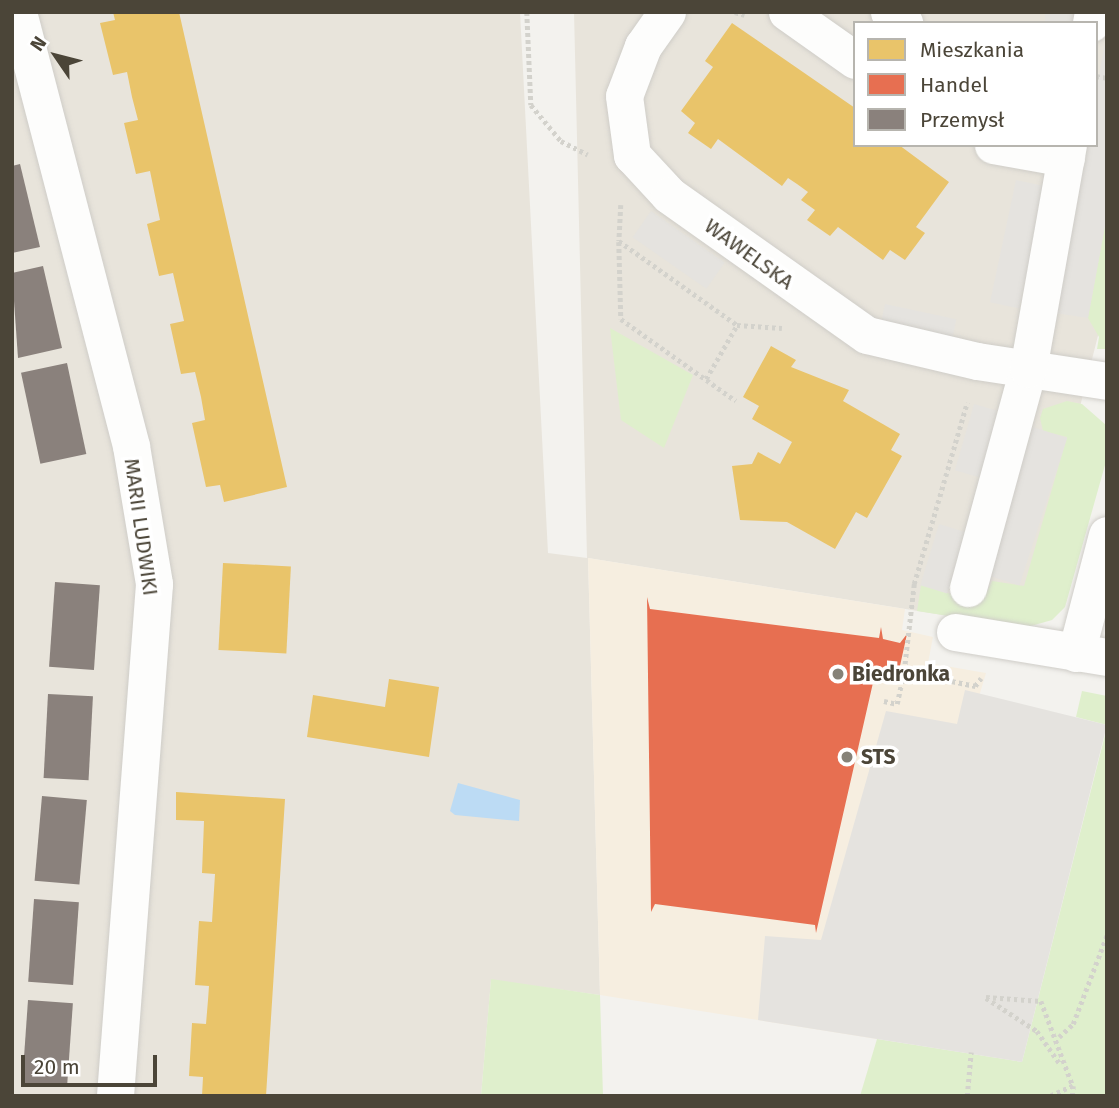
<!DOCTYPE html>
<html>
<head>
<meta charset="utf-8">
<style>
	body { margin:0 }
	#map { position:relative; width:1119px; height:1108px; overflow:hidden; background:#f3f2ee; font-family:"Fira Sans",sans-serif }
	div>[style] { position:absolute }
	.residential>* { inset:0; background:#e8e4db }
	.commercial>* { inset:0; background:#f6eee0 }
	.green>* { inset:0; background:#dfefcc }
	.parking>* { inset:0; background:#e5e3df; transform-origin:0 0 }
	.water>* { inset:0; background:#bcdbf4 }
	.homes>* { inset:0; background:#e9c46a; transform-origin:0 0 }
	.shops>* { inset:0; background:#e76f51 }
	.industry>* { inset:0; background:#8a817c; transform-origin:0 0 }
	.path>* { height:4.5px; margin-top:-2.25px; transform-origin:0; background:repeating-linear-gradient(90deg,#d3d2cc 0 3.5px,transparent 0 7px) }
	.roads { filter:drop-shadow(0 0 2px #cfcdc8) drop-shadow(0 0 2px #cfcdc8) }
	.minor>* { height:37px; margin:-18.5px; padding:0 18.5px; transform-origin:18.5px; border-radius:18.5px; background:#fdfdfc }
	.dots>* { width:19px; height:19px; translate:-50% -50%; box-sizing:border-box; border:4px solid #fff; border-radius:50% }
	span { translate:-50% -50%; white-space:nowrap; text-align:center; line-height:1.15; -webkit-text-stroke:7px #fff; paint-order:stroke }
	.street-label { font-size:21px; color:#4b4538 }
	.poi-label { font-size:21px; color:#4b4538; font-weight:700 }
	.left { translate:0 -50%; text-align:left }
	.frame { position:absolute; inset:0; border:14px solid #4b4538; pointer-events:none }
	.legend { position:absolute; left:853px; top:21px; width:245px; height:126px; box-sizing:border-box; background:#fff; border:2px solid #b7b5af; margin:0; padding:9px 12px; list-style:none; font-size:21px; color:#4b4538 }
	.legend li { display:flex; align-items:center; gap:14px; height:35px }
	.legend b { width:35px; border:2px solid #b7b5af }
	.north { position:absolute; left:21px; top:21px; width:70px; height:70px; -webkit-text-stroke:5px #fff; paint-order:stroke; rotate:305deg; font-size:19px; font-weight:700; line-height:28px; text-align:center; color:#4b4538 }
	.north::after { content:''; display:block; margin:auto; width:24px; height:32px; background:#4b4538; clip-path:polygon(50% 0,100% 100%,50% 72%,0 100%) }
	.scale { position:absolute; left:21px; top:1055px; width:136px; height:32px; box-sizing:border-box; border:4px solid #4b4538; border-top:0; padding-left:9px; font-size:21px; line-height:24px; white-space:nowrap; color:#4b4538; -webkit-text-stroke:5px #fff; paint-order:stroke }
</style>
</head>
<body>
<div id="map">
	<div class="residential">
		<i style="clip-path:polygon(evenodd,12px 12px,520px 12px,548px 553px,587px 558px,574px 12px,1107px 12px,1107px 300px,1024px 628px,588px 558px,600px 995px,491px 980px,481px 1096px,12px 1096px,12px 12px,855px 23px,1096px 23px,1096px 145px,855px 145px,855px 23px)"></i>
	</div>
	<div class="commercial">
		<i style="clip-path:polygon(588px 558px,905px 609px,902px 630px,933px 637px,928px 663px,986px 673px,877px 1039px,600px 995px)"></i>
	</div>
	<div class="green">
		<i style="clip-path:polygon(1107px 215px,1107px 349px,1097px 349px,1099px 337px,1088px 318px)"></i>
		<i style="clip-path:polygon(610px 328px,693px 375px,664px 448px,621px 420px)"></i>
		<i style="clip-path:polygon(1067px 401px,1082px 404px,1106px 425px,1107px 458px,1065px 607px,1052px 620px,1024px 628px,917px 611px,921px 585px,981px 603px,992px 581px,1024px 586px,1067px 437px,1043px 431px,1040px 418px,1043px 409px)"></i>
		<i style="clip-path:polygon(1082px 691px,1107px 696px,1107px 725px,1076px 717px)"></i>
		<i style="clip-path:polygon(1107px 727px,1107px 1096px,860px 1096px,877px 1039px,1022px 1062px)"></i>
		<i style="clip-path:polygon(491px 979px,600px 995px,603px 1096px,481px 1096px)"></i>
	</div>
	<div class="parking">
		<i style="left:1045px;top:12px;width:30px;height:11px"></i>
		<i style="clip-path:polygon(1107px 33px,1107px 215px,1088px 318px,1055px 313px,1086px 145px,1096px 145px,1096px 90px)"></i>
		<i style="left:1016px;top:180px;width:30px;height:125px;rotate:12deg"></i>
		<i style="left:651px;top:211px;width:90px;height:32px;rotate:35deg"></i>
		<i style="left:885px;top:304px;width:73px;height:18px;rotate:12deg"></i>
		<i style="left:974px;top:404px;width:26px;height:69px;rotate:16deg"></i>
		<i style="left:1033px;top:427px;width:36px;height:155px;rotate:18deg"></i>
		<i style="left:939px;top:524px;width:28px;height:64px;rotate:17deg"></i>
		<i style="clip-path:polygon(965px 690px,1107px 725px,1022px 1062px,758px 1020px,765px 936px,821px 940px,886px 711px,957px 724px)"></i>
	</div>
	<div class="water">
		<i style="clip-path:polygon(458px 783px,520px 800px,519px 821px,455px 815px,450px 811px)"></i>
	</div>
	<div class="homes">
		<i style="clip-path:polygon(113px 12px,179px 12px,287px 487px,224px 502px,220px 485px,206px 487px,192px 423px,205px 420px,201px 397px,195px 372px,181px 374px,170px 324px,184px 321px,173px 273px,159px 276px,147px 224px,160px 220px,150px 171px,136px 174px,124px 123px,138px 120px,132px 97px,127px 72px,113px 75px,100px 23px,115px 20px)"></i>
		<i style="clip-path:polygon(732px 23px,855px 108px,855px 145px,899px 145px,949px 182px,916px 227px,925px 233px,905px 260px,890px 250px,883px 260px,838px 227px,830px 236px,807px 220px,815px 210px,801px 200px,808px 192px,797px 184px,788px 178px,782px 186px,718px 139px,711px 149px,688px 133px,695px 123px,681px 111px,713px 67px,705px 61px)"></i>
		<i style="clip-path:polygon(771px 346px,796px 360px,791px 367px,849px 390px,843px 401px,900px 434px,891px 450px,902px 456px,867px 518px,856px 512px,835px 549px,787px 522px,740px 520px,732px 466px,752px 464px,758px 452px,780px 464px,792px 442px,752px 419px,759px 406px,743px 397px)"></i>
		<i style="left:223px;top:563px;width:68px;height:87px;rotate:3deg"></i>
		<i style="clip-path:polygon(389px 679px,439px 687px,429px 757px,307px 737px,313px 695px,385px 707px)"></i>
		<i style="clip-path:polygon(176px 792px,285px 799px,266px 1096px,202px 1096px,203px 1077px,189px 1076px,192px 1023px,206px 1024px,208px 1000px,209px 986px,195px 985px,199px 921px,212px 922px,215px 874px,202px 873px,204px 821px,176px 820px)"></i>
	</div>
	<div class="shops">
		<i style="clip-path:polygon(647px 597px,650px 609px,879px 638px,881px 627px,883px 639px,900px 643px,907px 634px,896px 684px,875px 674px,816px 933px,815px 925px,655px 904px,651px 912px)"></i>
	</div>
	<div class="industry">
		<i style="clip-path:polygon(20px 164px,40px 247px,12px 253px,12px 166px)"></i>
		<i style="clip-path:polygon(43px 266px,62px 348px,18px 358px,12px 273px)"></i>
		<i style="left:67px;top:363px;width:93px;height:47px;rotate:78deg"></i>
		<i style="left:55px;top:582px;width:45px;height:85px;rotate:4deg"></i>
		<i style="left:48px;top:694px;width:45px;height:84px;rotate:3deg"></i>
		<i style="left:42px;top:796px;width:45px;height:85px;rotate:5deg"></i>
		<i style="left:34px;top:899px;width:45px;height:83px;rotate:4deg"></i>
		<i style="left:28px;top:1000px;width:45px;height:84px;rotate:4deg"></i>
	</div>
	<div class="path">
		<i style="left:527px;top:12px;width:93px;rotate:87.5deg"></i>
		<i style="left:531px;top:105px;width:47px;rotate:50.2deg"></i>
		<i style="left:561px;top:141px;width:30px;rotate:27deg"></i>
		<i style="left:735px;top:12px;width:10px;rotate:17deg"></i>
		<i style="left:1096px;top:76px;width:11px;rotate:10deg"></i>
		<i style="left:621px;top:205px;width:36px;rotate:93deg"></i>
		<i style="left:619px;top:241px;width:145px;rotate:35.4deg"></i>
		<i style="left:737px;top:325px;width:45px;rotate:3.8deg"></i>
		<i style="left:619px;top:242px;width:77px;rotate:88.5deg"></i>
		<i style="left:621px;top:319px;width:141px;rotate:35.5deg"></i>
		<i style="left:706px;top:379px;width:62px;rotate:-60.1deg"></i>
		<i style="left:904px;top:671px;width:88px;rotate:-83.4deg"></i>
		<i style="left:914px;top:584px;width:189px;rotate:-73.7deg"></i>
		<i style="left:884px;top:701px;width:13px;rotate:13deg"></i>
		<i style="left:897px;top:704px;width:34px;rotate:-78deg"></i>
		<i style="left:904px;top:671px;width:73px;rotate:11.9deg"></i>
		<i style="left:975px;top:686px;width:10px;rotate:-53deg"></i>
		<i style="left:986px;top:997px;width:55px;rotate:4.2deg"></i>
		<i style="left:1041px;top:1001px;width:91px;rotate:69.4deg"></i>
		<i style="left:1073px;top:1086px;width:24px;rotate:156deg"></i>
		<i style="left:986px;top:998px;width:61px;rotate:32.9deg"></i>
		<i style="left:1037px;top:1031px;width:39px;rotate:55deg"></i>
		<i style="left:1059px;top:1037px;width:19px;rotate:-43deg"></i>
		<i style="left:1073px;top:1024px;width:95px;rotate:-69.1deg"></i>
		<i style="left:967px;top:1096px;width:44px;rotate:-84.8deg"></i>
		<i style="left:1072px;top:1096px;width:10px;rotate:-84deg"></i>
	</div>
	<div class="roads">
		<div class="minor">
			<i style="left:18px;top:12px;width:448px;rotate:75.4deg"></i>
			<i style="left:131px;top:446px;width:140px;rotate:80.5deg"></i>
			<i style="left:154px;top:584px;width:513px;rotate:94.36deg"></i>
			<i style="left:667px;top:12px;width:42px;rotate:125.2deg"></i>
			<i style="left:643px;top:46px;width:53px;rotate:110.8deg"></i>
			<i style="left:624px;top:96px;width:60px;rotate:82.3deg"></i>
			<i style="left:632px;top:155px;width:54px;rotate:47.2deg"></i>
			<i style="left:669px;top:195px;width:242px;rotate:35.3deg"></i>
			<i style="left:867px;top:335px;width:113px;rotate:13.3deg"></i>
			<i style="left:977px;top:361px;width:132px;rotate:8.7deg"></i>
			<i style="left:787px;top:12px;width:83px;rotate:35.2deg"></i>
			<i style="left:889px;top:12px;width:19px;rotate:36deg"></i>
			<i style="left:1091px;top:23px;width:11px;rotate:-80deg"></i>
			<i style="left:993px;top:145px;width:74px;rotate:10.1deg"></i>
			<i style="left:968px;top:588px;width:227px;rotate:-74.7deg"></i>
			<i style="left:1028px;top:369px;width:228px;rotate:-79.9deg"></i>
			<i style="left:955px;top:632px;width:154px;rotate:9.3deg"></i>
			<i style="left:1076px;top:653px;width:122px;rotate:-75.3deg"></i>
		</div>
	</div>
	<div class="dots">
		<i style="left:838px;top:674px;background:#868278"></i>
		<i style="left:847px;top:757px;background:#868278"></i>
	</div>
	<div class="street-label">
		<span style="left:749px;top:254px;rotate:36deg">WAWELSKA</span>
		<span style="left:141px;top:527px;rotate:82deg">MARII LUDWIKI</span>
	</div>
	<div class="poi-label">
		<span class="left" style="left:852px;top:674px">Biedronka</span>
		<span class="left" style="left:861px;top:757px">STS</span>
	</div>
	<div class="frame"></div>
	<ul class="legend">
	<li><b style="height:19px;background:#e9c46a"></b>Mieszkania</li>
	<li><b style="height:19px;background:#e76f51"></b>Handel</li>
	<li><b style="height:19px;background:#8a817c"></b>Przemysł</li>
	</ul>
	<div class="north">N</div>
	<div class="scale">20 m</div>
</div>
</body>
</html>
